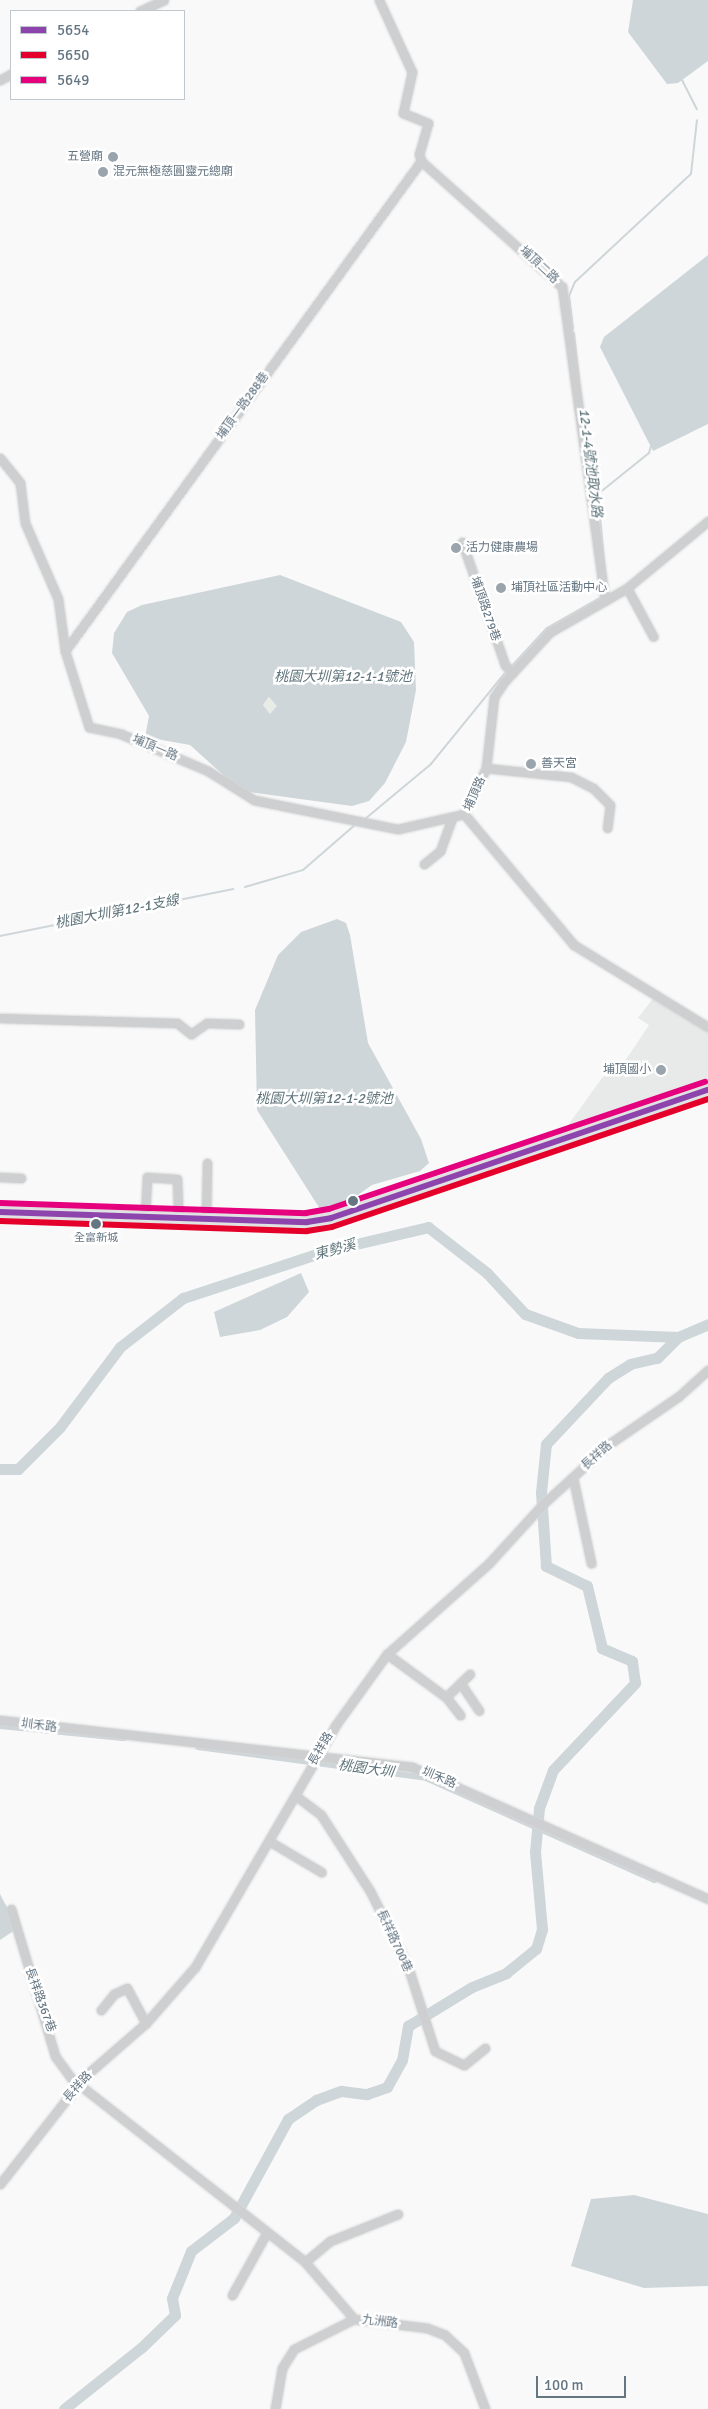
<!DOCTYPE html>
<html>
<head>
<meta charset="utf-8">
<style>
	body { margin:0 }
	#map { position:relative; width:708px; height:2409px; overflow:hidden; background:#f9f9f9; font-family:Signika,"Noto Sans TC",sans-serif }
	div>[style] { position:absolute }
	.built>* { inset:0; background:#e8e9e9 }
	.green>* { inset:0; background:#e8ebe6 }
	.water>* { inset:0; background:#ced6d9 }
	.stream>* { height:2px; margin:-1px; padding:0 1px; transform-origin:1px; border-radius:1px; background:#ced6d9 }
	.canal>* { height:6px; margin:-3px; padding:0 3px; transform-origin:3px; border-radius:3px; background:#ced6d9 }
	.river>* { height:11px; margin:-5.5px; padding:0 5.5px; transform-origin:5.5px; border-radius:5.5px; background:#ced6d9 }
	.roads { filter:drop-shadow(0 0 1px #d5d6d7) drop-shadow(0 0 1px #d5d6d7) }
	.minor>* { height:9px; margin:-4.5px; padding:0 4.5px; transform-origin:4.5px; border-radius:4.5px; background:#cecfd0 }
	.major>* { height:11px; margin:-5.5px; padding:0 5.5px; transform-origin:5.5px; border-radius:5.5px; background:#e1e2e2 }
	.bus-1>* { height:6px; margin:-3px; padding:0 3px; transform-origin:3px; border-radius:3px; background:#8e44ad }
	.bus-2>* { height:6px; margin:-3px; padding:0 3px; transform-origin:3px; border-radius:3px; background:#e4002b }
	.bus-3>* { height:6px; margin:-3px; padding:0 3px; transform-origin:3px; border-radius:3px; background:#e5007d }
	.dots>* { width:14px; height:14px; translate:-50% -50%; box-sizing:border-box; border:2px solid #fff; border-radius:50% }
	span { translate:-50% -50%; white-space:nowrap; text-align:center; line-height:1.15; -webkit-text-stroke:5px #fff; paint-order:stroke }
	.bus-label { font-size:11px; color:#657683 }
	.poi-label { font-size:12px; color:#657683 }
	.right { translate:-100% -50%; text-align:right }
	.left { translate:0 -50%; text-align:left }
	.street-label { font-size:12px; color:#657683 }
	.water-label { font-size:14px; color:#60757c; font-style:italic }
	.legend { position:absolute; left:10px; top:10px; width:175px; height:90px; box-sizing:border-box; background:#fff; border:1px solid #c1c8cd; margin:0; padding:6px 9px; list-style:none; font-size:15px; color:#657683 }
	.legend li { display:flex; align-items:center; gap:10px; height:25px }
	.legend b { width:25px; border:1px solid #c1c8cd }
	.scale { position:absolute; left:536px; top:2376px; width:90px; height:22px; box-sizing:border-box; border:2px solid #657683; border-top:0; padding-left:6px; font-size:15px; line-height:18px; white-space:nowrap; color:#657683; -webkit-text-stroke:4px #fff; paint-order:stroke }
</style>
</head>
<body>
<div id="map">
	<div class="built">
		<i style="clip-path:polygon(654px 997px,708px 1033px,708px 1083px,563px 1132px,602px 1078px,625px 1061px,649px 1025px,638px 1018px)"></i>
	</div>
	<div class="green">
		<i style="clip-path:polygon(270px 697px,277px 705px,277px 712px,270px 714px,263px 705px)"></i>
	</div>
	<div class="water">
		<i style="clip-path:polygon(633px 0,708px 0,708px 61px,678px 83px,667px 84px,628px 32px)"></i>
		<i style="clip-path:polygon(708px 255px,708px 424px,653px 451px,600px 347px,604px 337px)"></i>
		<i style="clip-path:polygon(evenodd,280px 575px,401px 622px,414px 642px,416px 690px,406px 742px,385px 783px,369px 801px,352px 806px,241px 791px,190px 745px,145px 737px,149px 716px,112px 653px,114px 633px,127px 612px,142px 605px,280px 575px,269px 697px,277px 706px,270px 714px,263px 705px,269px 697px)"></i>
		<i style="clip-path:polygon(337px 919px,346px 923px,350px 935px,368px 1043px,421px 1139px,429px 1163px,420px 1171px,372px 1185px,345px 1204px,327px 1209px,320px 1209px,257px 1110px,255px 1010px,278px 955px,301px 932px)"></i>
		<i style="clip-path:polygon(301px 1273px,309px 1292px,287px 1317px,260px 1330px,220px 1337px,214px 1312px)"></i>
		<i style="clip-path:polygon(0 1894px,18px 1928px,0 1940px)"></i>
		<i style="clip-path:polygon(634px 2195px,708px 2214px,708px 2286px,644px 2288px,571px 2266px,591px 2199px)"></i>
	</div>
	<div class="stream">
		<i style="left:681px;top:78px;width:35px;rotate:63deg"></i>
		<i style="left:573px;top:328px;width:32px;rotate:-97deg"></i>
		<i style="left:569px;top:296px;width:15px;rotate:-67deg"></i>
		<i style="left:575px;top:282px;width:158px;rotate:-43deg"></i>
		<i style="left:691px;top:174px;width:54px;rotate:-83.7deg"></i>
		<i style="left:574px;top:333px;width:45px;rotate:83.7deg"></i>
		<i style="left:607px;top:593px;width:99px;rotate:-95.2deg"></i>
		<i style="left:598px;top:494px;width:65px;rotate:-38.8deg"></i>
		<i style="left:649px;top:453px;width:7px;rotate:-74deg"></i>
		<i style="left:511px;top:667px;width:53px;rotate:-47.3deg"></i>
		<i style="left:547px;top:628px;width:61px;rotate:-29.5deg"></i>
		<i style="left:365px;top:819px;width:86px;rotate:-39.8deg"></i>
		<i style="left:431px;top:764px;width:117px;rotate:-50.9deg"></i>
		<i style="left:245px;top:887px;width:60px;rotate:-16.3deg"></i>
		<i style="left:303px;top:870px;width:69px;rotate:-40.9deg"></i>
		<i style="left:0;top:936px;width:238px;rotate:-11.4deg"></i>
	</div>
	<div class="canal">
		<i style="left:0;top:1726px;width:124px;rotate:5.6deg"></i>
		<i style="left:198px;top:1747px;width:230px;rotate:7.7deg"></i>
		<i style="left:426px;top:1778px;width:250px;rotate:24.1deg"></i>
	</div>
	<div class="river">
		<i style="left:0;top:1469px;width:18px"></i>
		<i style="left:18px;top:1469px;width:59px;rotate:-45deg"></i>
		<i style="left:60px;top:1427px;width:100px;rotate:-53.1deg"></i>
		<i style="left:120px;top:1347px;width:80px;rotate:-37.9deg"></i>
		<i style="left:183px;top:1298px;width:151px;rotate:-18.2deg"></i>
		<i style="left:326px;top:1251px;width:105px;rotate:-13.2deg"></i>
		<i style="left:428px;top:1227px;width:75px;rotate:37.9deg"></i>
		<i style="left:487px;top:1273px;width:56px;rotate:47.2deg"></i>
		<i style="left:525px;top:1314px;width:56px;rotate:19.7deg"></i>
		<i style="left:578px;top:1333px;width:100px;rotate:2.3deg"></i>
		<i style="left:678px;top:1337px;width:33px;rotate:-23deg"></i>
		<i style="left:64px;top:2409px;width:100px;rotate:-38.5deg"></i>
		<i style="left:142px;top:2347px;width:46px;rotate:-44.1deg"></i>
		<i style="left:175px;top:2315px;width:17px;rotate:-100deg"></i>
		<i style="left:172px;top:2298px;width:51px;rotate:-68deg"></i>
		<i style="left:191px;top:2251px;width:54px;rotate:-37.5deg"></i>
		<i style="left:234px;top:2218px;width:113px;rotate:-61.4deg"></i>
		<i style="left:288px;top:2119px;width:34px;rotate:-34deg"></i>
		<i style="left:316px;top:2100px;width:27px;rotate:-20deg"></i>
		<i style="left:341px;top:2091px;width:26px;rotate:7deg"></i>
		<i style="left:367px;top:2094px;width:21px;rotate:-19deg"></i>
		<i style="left:387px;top:2087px;width:31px;rotate:-61deg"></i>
		<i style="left:402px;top:2060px;width:35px;rotate:-80deg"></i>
		<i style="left:408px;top:2026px;width:75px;rotate:-31.4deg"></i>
		<i style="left:472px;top:1987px;width:37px;rotate:-22deg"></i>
		<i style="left:506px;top:1973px;width:38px;rotate:-39deg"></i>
		<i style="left:536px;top:1949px;width:21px;rotate:-73deg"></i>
		<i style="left:542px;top:1929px;width:77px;rotate:-95.2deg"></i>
		<i style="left:535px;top:1852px;width:44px;rotate:-84.8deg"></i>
		<i style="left:539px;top:1808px;width:40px;rotate:-69.8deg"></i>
		<i style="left:553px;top:1770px;width:120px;rotate:-46.7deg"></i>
		<i style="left:635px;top:1683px;width:22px;rotate:-98deg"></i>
		<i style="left:632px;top:1661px;width:33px;rotate:-157deg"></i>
		<i style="left:602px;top:1648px;width:64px;rotate:-103.6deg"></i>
		<i style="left:587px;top:1586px;width:46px;rotate:-154deg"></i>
		<i style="left:546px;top:1566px;width:74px;rotate:-93.9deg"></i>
		<i style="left:541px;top:1492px;width:48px;rotate:-84.1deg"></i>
		<i style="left:546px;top:1444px;width:91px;rotate:-46.8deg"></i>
		<i style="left:608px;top:1378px;width:26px;rotate:-32deg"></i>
		<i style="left:630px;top:1364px;width:28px;rotate:-13deg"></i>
		<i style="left:657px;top:1358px;width:30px;rotate:-45deg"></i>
	</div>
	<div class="roads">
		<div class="minor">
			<i style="left:379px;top:0;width:79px;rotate:65.4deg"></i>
			<i style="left:412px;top:72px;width:42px;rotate:102.4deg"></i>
			<i style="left:403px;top:113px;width:27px;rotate:22deg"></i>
			<i style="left:428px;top:123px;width:32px;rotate:106deg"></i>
			<i style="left:419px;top:154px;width:7px;rotate:74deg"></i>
			<i style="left:421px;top:161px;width:189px;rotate:41.8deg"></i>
			<i style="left:562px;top:287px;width:316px;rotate:82.2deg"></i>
			<i style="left:140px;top:11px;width:26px;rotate:-25deg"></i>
			<i style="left:0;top:80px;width:13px;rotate:-29deg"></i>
			<i style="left:0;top:458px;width:32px;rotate:51deg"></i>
			<i style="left:20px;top:483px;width:40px;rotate:82.9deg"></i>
			<i style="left:25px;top:523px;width:83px;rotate:66.5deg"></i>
			<i style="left:58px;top:599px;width:52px;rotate:82.3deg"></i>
			<i style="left:65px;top:651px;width:80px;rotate:72.5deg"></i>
			<i style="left:89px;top:727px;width:33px;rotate:12deg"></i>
			<i style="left:121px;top:734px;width:95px;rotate:23deg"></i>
			<i style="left:208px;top:771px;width:54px;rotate:32.2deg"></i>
			<i style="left:254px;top:800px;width:147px;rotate:11.4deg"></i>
			<i style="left:398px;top:829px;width:68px;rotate:-12.8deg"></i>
			<i style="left:462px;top:542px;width:130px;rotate:70.7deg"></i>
			<i style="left:505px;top:665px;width:11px;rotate:49deg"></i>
			<i style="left:627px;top:588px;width:55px;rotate:61.6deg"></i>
			<i style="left:65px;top:651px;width:606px;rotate:-54deg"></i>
			<i style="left:486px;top:768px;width:85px;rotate:6deg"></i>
			<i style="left:571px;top:777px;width:25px;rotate:27deg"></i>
			<i style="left:593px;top:788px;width:24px;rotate:45deg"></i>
			<i style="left:610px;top:805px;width:23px;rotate:97deg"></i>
			<i style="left:464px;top:814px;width:51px;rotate:-64.4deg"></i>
			<i style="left:486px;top:768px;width:71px;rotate:-83.6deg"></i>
			<i style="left:494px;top:697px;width:18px;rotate:-56deg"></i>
			<i style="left:504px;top:682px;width:68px;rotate:-47.4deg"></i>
			<i style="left:550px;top:632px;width:89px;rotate:-29.7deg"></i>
			<i style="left:627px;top:588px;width:105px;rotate:-39.6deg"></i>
			<i style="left:464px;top:814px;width:171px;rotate:50deg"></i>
			<i style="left:574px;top:945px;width:157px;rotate:31.5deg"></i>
			<i style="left:424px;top:864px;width:21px;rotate:-39deg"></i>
			<i style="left:440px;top:851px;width:35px;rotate:-70deg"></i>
			<i style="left:0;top:1018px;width:177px;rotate:1.6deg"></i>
			<i style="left:177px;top:1023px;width:18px;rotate:38deg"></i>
			<i style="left:191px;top:1034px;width:19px;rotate:-35deg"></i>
			<i style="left:207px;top:1023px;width:32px;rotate:2deg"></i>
			<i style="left:0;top:1177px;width:21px;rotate:3deg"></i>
			<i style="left:145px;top:1216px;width:39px;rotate:-87deg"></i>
			<i style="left:147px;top:1177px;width:30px;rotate:4deg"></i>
			<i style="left:177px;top:1179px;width:37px;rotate:88deg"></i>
			<i style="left:206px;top:1217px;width:54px;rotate:-88.9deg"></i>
			<i style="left:573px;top:1478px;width:87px;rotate:78deg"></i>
			<i style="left:387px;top:1654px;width:73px;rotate:36.1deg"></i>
			<i style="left:446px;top:1697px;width:23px;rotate:52deg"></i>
			<i style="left:461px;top:1684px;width:32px;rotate:56deg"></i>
			<i style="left:446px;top:1697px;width:33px;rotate:-44deg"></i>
			<i style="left:0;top:1720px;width:415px;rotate:6.5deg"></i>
			<i style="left:412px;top:1767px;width:324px;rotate:24deg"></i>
			<i style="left:296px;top:1796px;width:31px;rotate:37deg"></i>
			<i style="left:321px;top:1815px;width:90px;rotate:57.2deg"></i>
			<i style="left:370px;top:1891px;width:85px;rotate:63.4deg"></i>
			<i style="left:408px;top:1967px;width:88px;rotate:72.2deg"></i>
			<i style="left:435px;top:2051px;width:32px;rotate:26deg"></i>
			<i style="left:464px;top:2065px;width:27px;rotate:-39deg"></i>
			<i style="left:269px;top:1841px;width:61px;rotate:30.8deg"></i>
			<i style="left:11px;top:1909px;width:153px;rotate:73.3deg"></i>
			<i style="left:55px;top:2056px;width:29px;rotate:54deg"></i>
			<i style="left:72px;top:2079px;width:296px;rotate:38.1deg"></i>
			<i style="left:305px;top:2262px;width:75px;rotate:49.3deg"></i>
			<i style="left:354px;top:2319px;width:74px;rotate:7deg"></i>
			<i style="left:427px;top:2328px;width:19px;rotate:21deg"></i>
			<i style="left:445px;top:2335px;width:26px;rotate:43deg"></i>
			<i style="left:464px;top:2353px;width:60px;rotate:69.4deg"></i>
			<i style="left:101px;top:2010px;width:21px;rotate:-51deg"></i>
			<i style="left:114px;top:1994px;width:14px;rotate:-25deg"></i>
			<i style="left:127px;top:1988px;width:40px;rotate:62deg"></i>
			<i style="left:0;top:2184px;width:136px;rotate:-51.9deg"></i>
			<i style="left:84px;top:2077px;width:82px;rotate:-41.1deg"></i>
			<i style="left:146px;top:2023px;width:74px;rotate:-48.8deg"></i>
			<i style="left:195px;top:1967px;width:279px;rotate:-59.8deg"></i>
			<i style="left:335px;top:1726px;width:89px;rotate:-54.2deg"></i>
			<i style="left:387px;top:1654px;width:137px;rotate:-41.7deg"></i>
			<i style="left:489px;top:1563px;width:80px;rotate:-47.5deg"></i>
			<i style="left:543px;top:1504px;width:89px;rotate:-42.3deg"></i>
			<i style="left:609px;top:1444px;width:85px;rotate:-34.4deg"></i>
			<i style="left:679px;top:1396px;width:39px;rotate:-42deg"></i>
			<i style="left:305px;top:2262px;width:33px;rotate:-40deg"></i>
			<i style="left:330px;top:2241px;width:73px;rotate:-21.7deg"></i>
			<i style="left:232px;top:2295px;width:72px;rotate:-60.9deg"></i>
			<i style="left:275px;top:2409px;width:42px;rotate:-80.3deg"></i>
			<i style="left:282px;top:2368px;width:22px;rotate:-58deg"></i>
			<i style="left:294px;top:2349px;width:67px;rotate:-26.6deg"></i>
		</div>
		<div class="major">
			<i style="left:0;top:1212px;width:307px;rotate:1.9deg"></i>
			<i style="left:307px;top:1222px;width:24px;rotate:-9deg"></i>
			<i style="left:331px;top:1218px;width:398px;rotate:-18.8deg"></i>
		</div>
	</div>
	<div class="bus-1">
		<i style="left:0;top:1212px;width:307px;rotate:1.9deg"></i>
		<i style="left:307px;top:1222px;width:24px;rotate:-9deg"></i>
		<i style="left:331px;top:1218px;width:398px;rotate:-18.8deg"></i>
	</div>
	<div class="bus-2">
		<i style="left:0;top:1221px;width:307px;rotate:1.9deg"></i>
		<i style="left:307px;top:1231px;width:25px;rotate:-9deg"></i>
		<i style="left:332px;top:1227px;width:397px;rotate:-18.8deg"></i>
	</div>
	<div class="bus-3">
		<i style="left:0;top:1203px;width:306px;rotate:1.9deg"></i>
		<i style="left:306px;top:1213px;width:23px;rotate:-10deg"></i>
		<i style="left:329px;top:1209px;width:397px;rotate:-18.7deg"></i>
	</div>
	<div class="dots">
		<i style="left:113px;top:157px;background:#99a4ac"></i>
		<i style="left:103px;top:172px;background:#99a4ac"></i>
		<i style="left:456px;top:548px;background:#99a4ac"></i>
		<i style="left:501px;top:588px;background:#99a4ac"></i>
		<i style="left:531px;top:764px;background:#99a4ac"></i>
		<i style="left:661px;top:1070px;background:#99a4ac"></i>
		<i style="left:353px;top:1201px;background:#657683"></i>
		<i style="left:96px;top:1224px;background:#657683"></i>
	</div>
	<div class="bus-label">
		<span style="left:96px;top:1238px">全富新城</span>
	</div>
	<div class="poi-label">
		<span class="right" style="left:103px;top:157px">五營廟</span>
		<span class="left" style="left:113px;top:172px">混元無極慈圓靈元總廟</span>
		<span class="left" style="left:466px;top:548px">活力健康農場</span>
		<span class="left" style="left:511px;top:588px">埔頂社區活動中心</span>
		<span class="left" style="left:541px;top:764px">善天宮</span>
		<span class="right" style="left:651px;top:1070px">埔頂國小</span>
	</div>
	<div class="street-label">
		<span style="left:539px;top:265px;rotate:43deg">埔頂二路</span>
		<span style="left:243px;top:406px;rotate:-54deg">埔頂一路288巷</span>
		<span style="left:485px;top:609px;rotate:71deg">埔頂路279巷</span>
		<span style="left:155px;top:748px;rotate:23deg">埔頂一路</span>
		<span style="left:475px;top:794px;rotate:-66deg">埔頂路</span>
		<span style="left:597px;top:1456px;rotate:-42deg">長祥路</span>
		<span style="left:39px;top:1726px;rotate:7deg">圳禾路</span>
		<span style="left:321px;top:1749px;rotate:-60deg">長祥路</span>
		<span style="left:439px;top:1778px;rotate:23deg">圳禾路</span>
		<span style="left:394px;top:1941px;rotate:65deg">長祥路700巷</span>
		<span style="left:40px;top:2000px;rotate:70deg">長祥路367巷</span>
		<span style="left:78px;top:2087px;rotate:-48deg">長祥路</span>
		<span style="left:380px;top:2322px;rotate:7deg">九洲路</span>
	</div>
	<div class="water-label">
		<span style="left:590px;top:463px;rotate:83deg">12-1-4號池取水路</span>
		<span style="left:343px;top:677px">桃園大圳第12-1-1號池</span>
		<span style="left:117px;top:912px;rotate:-11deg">桃園大圳第12-1支線</span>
		<span style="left:324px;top:1099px">桃園大圳第12-1-2號池</span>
		<span style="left:335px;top:1250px;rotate:-15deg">東勢溪</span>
		<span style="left:366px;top:1769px;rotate:8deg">桃園大圳</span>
	</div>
	<ul class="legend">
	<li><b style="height:6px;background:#8e44ad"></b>5654</li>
	<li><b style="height:6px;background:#e4002b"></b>5650</li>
	<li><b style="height:6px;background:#e5007d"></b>5649</li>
	</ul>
	<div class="scale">100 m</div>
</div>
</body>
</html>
